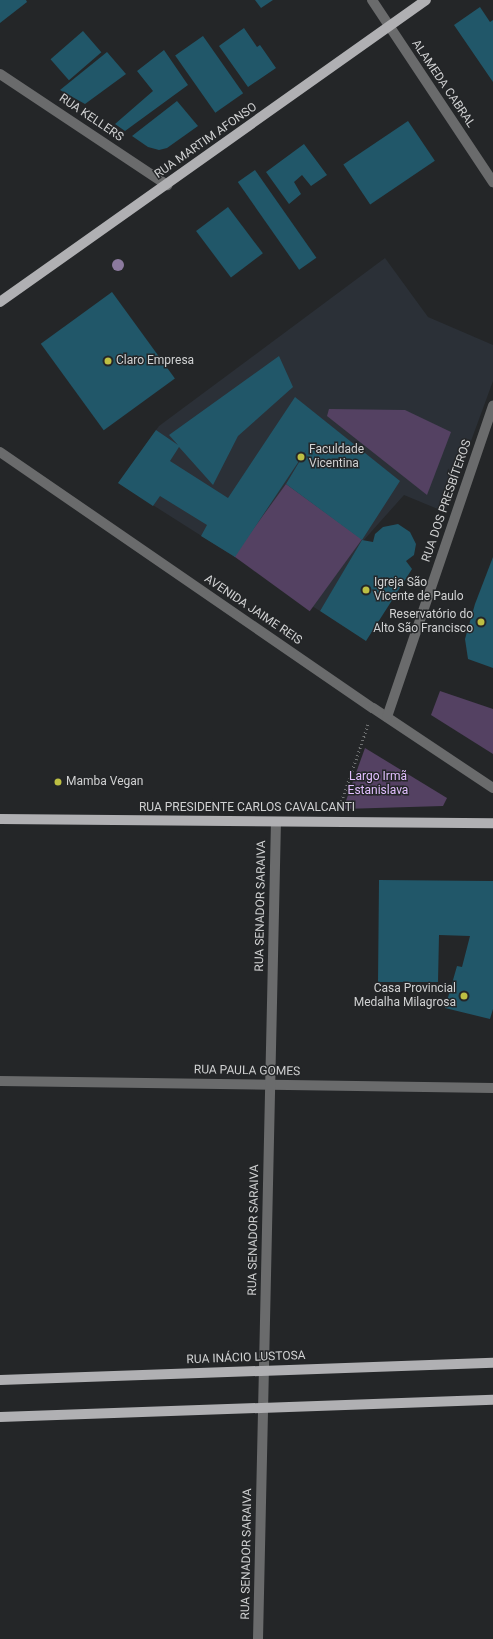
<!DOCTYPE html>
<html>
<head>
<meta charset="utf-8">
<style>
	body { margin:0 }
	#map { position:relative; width:493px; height:1639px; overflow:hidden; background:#242628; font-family:Roboto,sans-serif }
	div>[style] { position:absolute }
	.built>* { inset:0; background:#2b3037 }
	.green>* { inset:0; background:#544162; transform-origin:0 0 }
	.building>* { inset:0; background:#215769; transform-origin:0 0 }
	.path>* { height:2.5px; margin-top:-1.25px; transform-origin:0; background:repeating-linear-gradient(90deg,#717374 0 1px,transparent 0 4px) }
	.minor>* { height:10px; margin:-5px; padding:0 5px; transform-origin:5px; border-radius:5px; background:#6a6b6c }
	.major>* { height:10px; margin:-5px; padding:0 5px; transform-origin:5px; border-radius:5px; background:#b0b0b3 }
	.trees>* { width:12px; height:12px; margin:-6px; border-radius:50%; background:#8c7a9e }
	.dots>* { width:11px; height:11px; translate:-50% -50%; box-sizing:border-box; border:2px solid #242628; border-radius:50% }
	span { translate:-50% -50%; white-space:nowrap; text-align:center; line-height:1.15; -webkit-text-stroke:3px #242628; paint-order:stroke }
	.street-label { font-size:12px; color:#d0d1d2 }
	.poi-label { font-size:12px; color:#d0d1d2 }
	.left { translate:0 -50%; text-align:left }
	.right { translate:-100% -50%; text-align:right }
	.park-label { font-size:12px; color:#e2bfff }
</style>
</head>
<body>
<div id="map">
	<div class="built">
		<i style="clip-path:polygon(385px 258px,428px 317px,493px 345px,493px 381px,445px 512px,404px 495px,363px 541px,320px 611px,118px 483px,159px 426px)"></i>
	</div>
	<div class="green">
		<i style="clip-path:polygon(329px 409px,405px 410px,451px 432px,427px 495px,327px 416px)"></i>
		<i style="left:286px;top:484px;width:94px;height:89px;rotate:36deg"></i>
		<i style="clip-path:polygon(440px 691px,493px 709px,493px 754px,431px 715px)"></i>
		<i style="clip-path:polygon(365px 748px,447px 798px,443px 806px,343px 809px)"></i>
	</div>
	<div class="building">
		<i style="clip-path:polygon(0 0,26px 0,27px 2px,0 23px)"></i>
		<i style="clip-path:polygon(255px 0,273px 0,261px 8px)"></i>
		<i style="clip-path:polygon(480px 7px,490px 22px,493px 20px,493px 82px,454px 25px)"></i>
		<i style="clip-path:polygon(244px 28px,257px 47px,260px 45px,276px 68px,248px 87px,219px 46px)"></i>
		<i style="left:83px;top:31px;width:28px;height:43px;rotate:49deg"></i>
		<i style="left:203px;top:36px;width:70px;height:34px;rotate:55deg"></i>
		<i style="clip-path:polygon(164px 50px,188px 85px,125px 131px,115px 124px,153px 91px,137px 71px)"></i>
		<i style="clip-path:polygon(107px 52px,126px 74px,85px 104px,60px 90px)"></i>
		<i style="clip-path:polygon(177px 101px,198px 126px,167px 148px,159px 150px,148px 147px,132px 136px)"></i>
		<i style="left:408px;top:121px;width:48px;height:78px;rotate:56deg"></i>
		<i style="clip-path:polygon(304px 144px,327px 175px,311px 186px,302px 175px,294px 182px,301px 194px,289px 204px,266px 172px)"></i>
		<i style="left:255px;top:170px;width:107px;height:21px;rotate:55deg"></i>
		<i style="left:228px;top:207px;width:58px;height:40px;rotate:53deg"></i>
		<i style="left:112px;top:292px;width:107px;height:88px;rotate:54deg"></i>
		<i style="clip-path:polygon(279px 356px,293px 387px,238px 436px,213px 485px,179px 447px,170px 461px,228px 498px,295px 397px,400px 481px,362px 540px,286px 484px,307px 449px,235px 557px,201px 536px,207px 525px,160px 496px,153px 506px,118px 483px,156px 430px,178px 445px,169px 435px)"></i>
		<i style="clip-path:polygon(398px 524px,410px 532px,416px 544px,414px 555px,406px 561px,412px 569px,366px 641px,320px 611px,362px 540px,373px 542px,375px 534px,383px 527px)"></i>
		<i style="clip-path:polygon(493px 557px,493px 668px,468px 659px,465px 639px,475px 604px)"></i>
		<i style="clip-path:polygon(379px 880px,493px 881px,493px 1009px,490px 1019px,445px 1008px,457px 966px,462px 967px,470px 936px,439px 935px,438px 982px,378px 982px)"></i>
	</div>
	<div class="path">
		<i style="left:340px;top:805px;width:86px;rotate:-70.9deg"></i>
	</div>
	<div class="minor">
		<i style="left:372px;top:0;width:219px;rotate:56.4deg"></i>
		<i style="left:0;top:74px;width:201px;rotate:33.6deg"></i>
		<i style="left:0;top:452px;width:452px;rotate:34.5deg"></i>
		<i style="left:373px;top:708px;width:144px;rotate:33.7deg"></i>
		<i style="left:387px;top:717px;width:329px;rotate:-71.2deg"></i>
		<i style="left:0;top:1081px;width:493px;rotate:0.8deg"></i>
		<i style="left:258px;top:1639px;width:817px;rotate:-88.74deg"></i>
	</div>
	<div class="major">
		<i style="left:0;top:302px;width:522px;rotate:-35.33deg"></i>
		<i style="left:0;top:819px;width:493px;rotate:0.5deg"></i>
		<i style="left:0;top:1380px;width:493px;rotate:-2deg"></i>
		<i style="left:0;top:1417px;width:493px;rotate:-2deg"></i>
	</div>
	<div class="trees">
		<i style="left:118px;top:265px"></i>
	</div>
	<div class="dots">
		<i style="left:108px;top:361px;background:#bdbf43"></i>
		<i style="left:301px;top:457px;background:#bdbf43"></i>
		<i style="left:366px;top:590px;background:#bdbf43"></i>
		<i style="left:481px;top:622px;background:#bdbf43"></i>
		<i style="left:58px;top:782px;background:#bdbf43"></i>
		<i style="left:464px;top:996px;background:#bdbf43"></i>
	</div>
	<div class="street-label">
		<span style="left:443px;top:84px;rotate:56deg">ALAMEDA CABRAL</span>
		<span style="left:91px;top:118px;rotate:34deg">RUA KELLERS</span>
		<span style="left:206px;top:141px;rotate:-35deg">RUA MARTIM AFONSO</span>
		<span style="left:447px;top:501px;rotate:-71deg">RUA DOS PRESBÍTEROS</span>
		<span style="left:253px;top:610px;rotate:34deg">AVENIDA JAIME REIS</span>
		<span style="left:247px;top:808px">RUA PRESIDENTE CARLOS CAVALCANTI</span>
		<span style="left:261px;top:906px;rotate:-89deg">RUA SENADOR SARAIVA</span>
		<span style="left:247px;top:1071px;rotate:1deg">RUA PAULA GOMES</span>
		<span style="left:254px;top:1230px;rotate:-89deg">RUA SENADOR SARAIVA</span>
		<span style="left:246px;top:1358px;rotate:-2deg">RUA INÁCIO LUSTOSA</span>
		<span style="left:247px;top:1554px;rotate:-89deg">RUA SENADOR SARAIVA</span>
	</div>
	<div class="poi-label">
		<span class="left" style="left:116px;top:361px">Claro Empresa</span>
		<span class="left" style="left:309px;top:457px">Faculdade<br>Vicentina</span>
		<span class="left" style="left:374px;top:590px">Igreja São<br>Vicente de Paulo</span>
		<span class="right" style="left:473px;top:622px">Reservatório do<br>Alto São Francisco</span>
		<span class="left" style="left:66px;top:782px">Mamba Vegan</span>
		<span class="right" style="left:456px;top:996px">Casa Provincial<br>Medalha Milagrosa</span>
	</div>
	<div class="park-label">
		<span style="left:378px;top:784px">Largo Irmã<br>Estanislava</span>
	</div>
</div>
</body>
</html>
